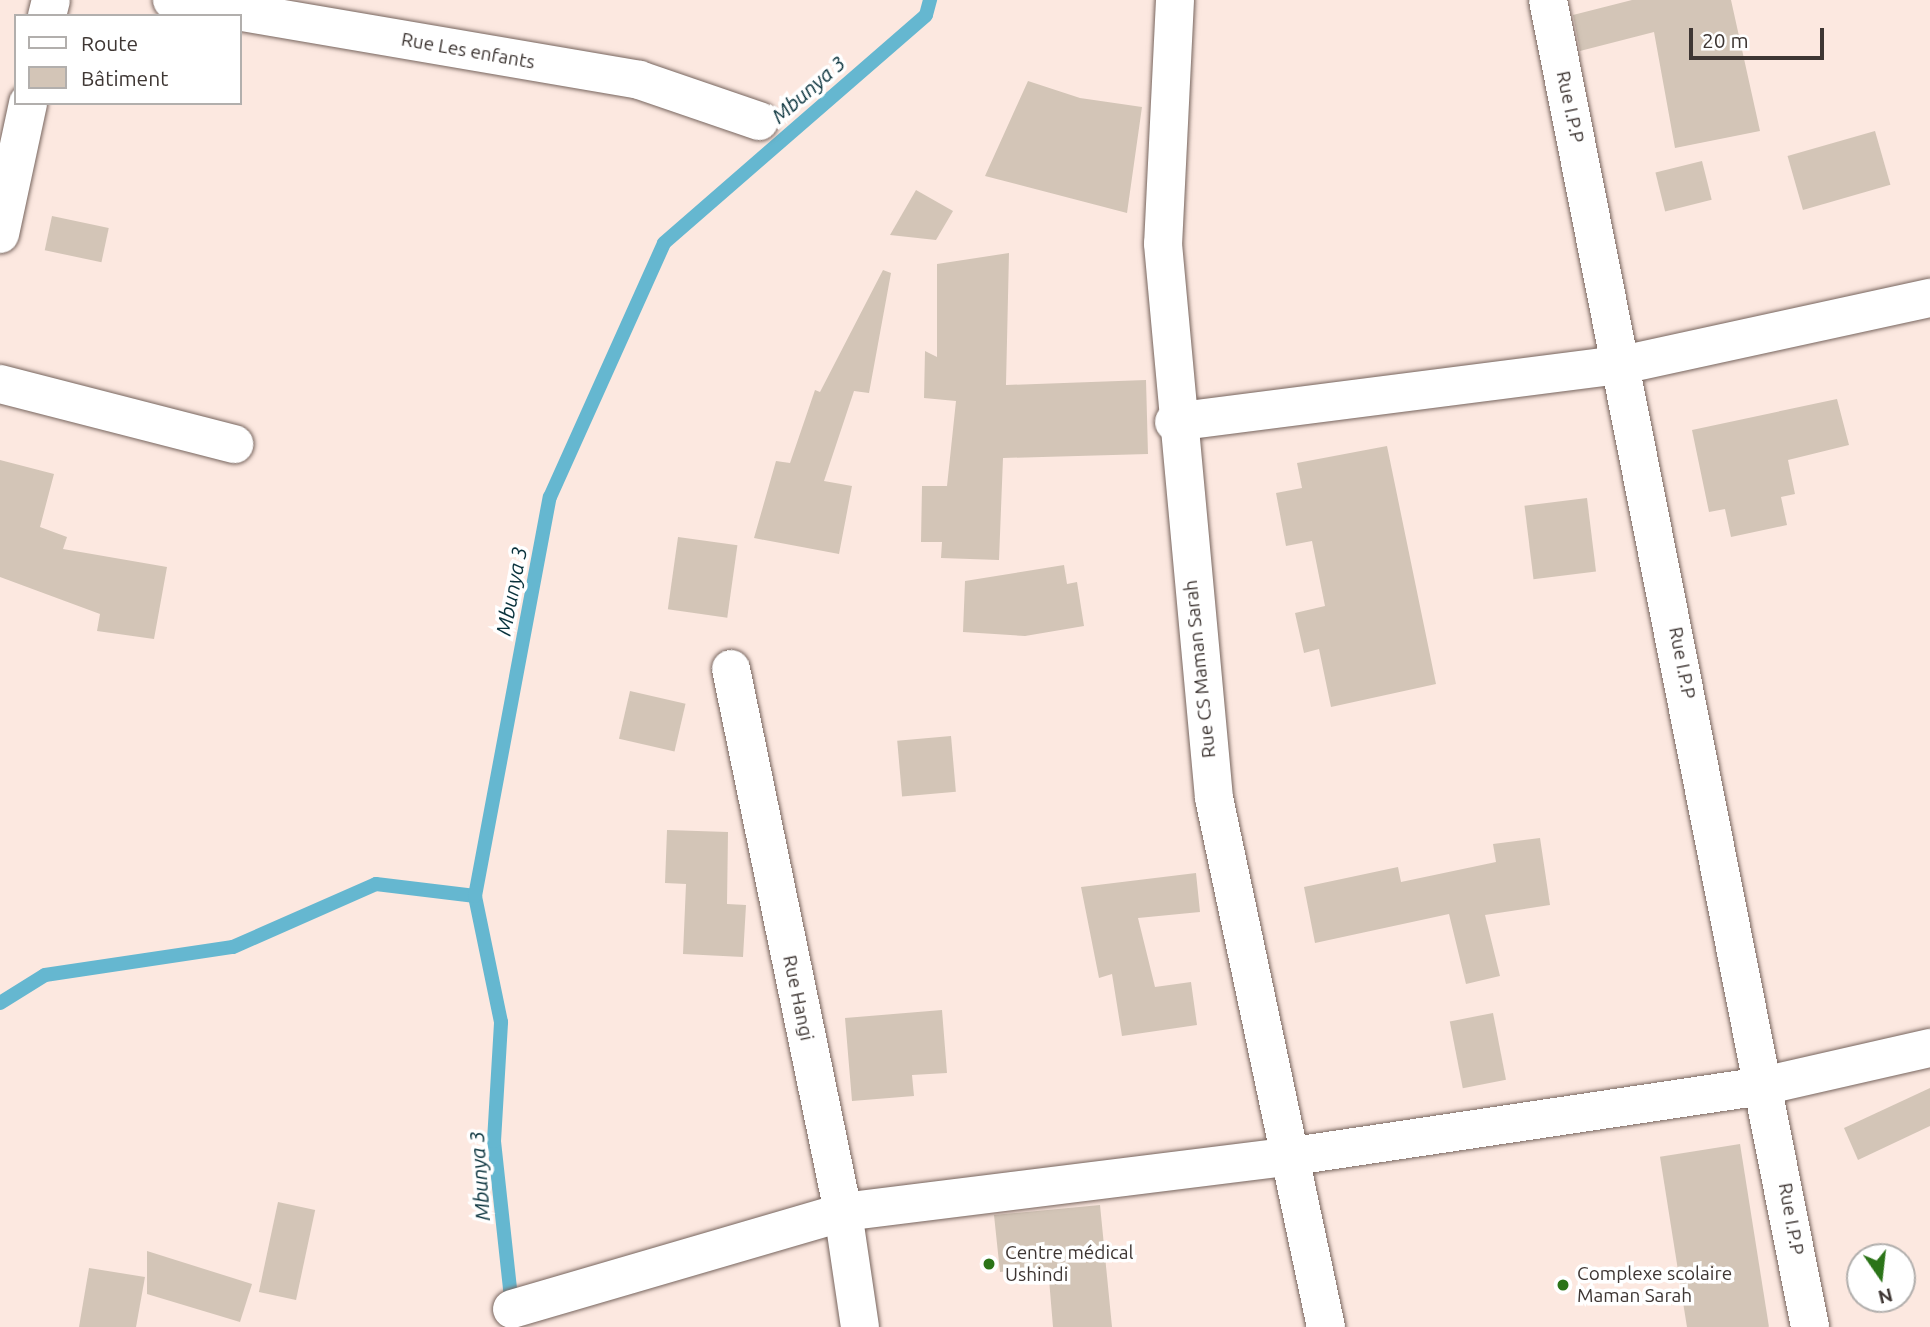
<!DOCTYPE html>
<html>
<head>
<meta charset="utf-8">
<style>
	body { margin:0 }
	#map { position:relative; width:1930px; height:1327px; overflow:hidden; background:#fce8e0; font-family:Ubuntu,sans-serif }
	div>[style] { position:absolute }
	.stream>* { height:14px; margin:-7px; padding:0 7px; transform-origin:7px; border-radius:7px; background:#65b7d0 }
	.building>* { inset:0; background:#d3c5b7; transform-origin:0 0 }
	.roads { filter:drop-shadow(0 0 2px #77655e) drop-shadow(0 0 2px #77655e) }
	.street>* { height:38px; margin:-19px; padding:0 19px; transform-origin:19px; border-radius:19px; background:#fff }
	.dots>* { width:19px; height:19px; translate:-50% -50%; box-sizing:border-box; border:4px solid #fff; border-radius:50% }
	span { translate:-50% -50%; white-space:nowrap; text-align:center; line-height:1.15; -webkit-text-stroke:7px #fff; paint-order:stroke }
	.street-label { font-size:19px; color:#3e3633 }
	.poi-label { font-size:19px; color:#3e3633 }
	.left { translate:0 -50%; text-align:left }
	.water-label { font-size:21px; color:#09323c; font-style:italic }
	.legend { position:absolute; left:14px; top:14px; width:228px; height:91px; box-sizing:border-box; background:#fff; border:2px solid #b2afad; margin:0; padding:9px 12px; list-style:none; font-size:21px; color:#3e3633 }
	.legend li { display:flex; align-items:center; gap:14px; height:35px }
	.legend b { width:35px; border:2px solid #b2afad }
	.north { position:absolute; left:1846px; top:1243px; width:70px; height:70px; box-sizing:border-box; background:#fff; border:2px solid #b2afad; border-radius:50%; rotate:166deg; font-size:19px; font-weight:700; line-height:28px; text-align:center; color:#3e3633 }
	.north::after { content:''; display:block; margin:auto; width:24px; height:32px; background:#2b7418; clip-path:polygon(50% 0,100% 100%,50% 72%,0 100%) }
	.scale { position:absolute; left:1689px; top:28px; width:135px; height:32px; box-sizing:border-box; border:4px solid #3e3633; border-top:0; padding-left:9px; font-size:21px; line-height:24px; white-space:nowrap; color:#3e3633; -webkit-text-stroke:5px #fff; paint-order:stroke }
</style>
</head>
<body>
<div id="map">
	<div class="stream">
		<i style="left:0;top:1003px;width:53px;rotate:-31.9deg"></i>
		<i style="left:45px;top:975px;width:190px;rotate:-8.5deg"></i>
		<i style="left:233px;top:947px;width:156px;rotate:-23.8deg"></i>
		<i style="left:376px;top:884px;width:100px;rotate:6.9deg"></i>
		<i style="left:512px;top:1307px;width:167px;rotate:-96.2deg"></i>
		<i style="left:494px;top:1141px;width:119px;rotate:-86.6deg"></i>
		<i style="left:501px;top:1022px;width:129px;rotate:-101.7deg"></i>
		<i style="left:475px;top:896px;width:406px;rotate:-79.4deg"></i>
		<i style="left:550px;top:497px;width:278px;rotate:-65.8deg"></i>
		<i style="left:664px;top:243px;width:347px;rotate:-41deg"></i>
		<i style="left:926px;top:15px;width:16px;rotate:-75deg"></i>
	</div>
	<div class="building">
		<i style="clip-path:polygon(1632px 0,1731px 0,1760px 131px,1675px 148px,1654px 32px,1580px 51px,1573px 15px)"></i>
		<i style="clip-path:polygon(1028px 81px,1080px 98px,1142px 107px,1127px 213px,985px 176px)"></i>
		<i style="left:1875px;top:131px;width:56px;height:91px;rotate:74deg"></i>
		<i style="left:1702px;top:161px;width:40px;height:48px;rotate:76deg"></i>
		<i style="clip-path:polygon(916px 190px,953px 211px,936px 240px,890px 235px)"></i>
		<i style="left:52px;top:216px;width:58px;height:35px;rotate:12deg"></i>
		<i style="clip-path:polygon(1009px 253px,1006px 385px,1146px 380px,1148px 454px,1003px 458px,999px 560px,941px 558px,942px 542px,921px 542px,922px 486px,947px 486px,956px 401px,924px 398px,925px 351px,937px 357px,937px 264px)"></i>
		<i style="clip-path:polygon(883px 270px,891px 273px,869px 393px,854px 391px,824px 481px,852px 486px,839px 554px,754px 538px,776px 461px,790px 463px,815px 390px,820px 392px)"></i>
		<i style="clip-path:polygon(1837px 399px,1849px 445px,1788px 460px,1795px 494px,1781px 497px,1787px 525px,1731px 537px,1725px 509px,1709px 512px,1692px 430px)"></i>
		<i style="clip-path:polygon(1387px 446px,1436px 684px,1331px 707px,1319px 649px,1304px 653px,1295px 613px,1325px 606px,1312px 541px,1286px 546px,1276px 493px,1302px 488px,1297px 463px)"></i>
		<i style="clip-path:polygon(0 460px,54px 474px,40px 527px,67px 537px,63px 549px,167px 567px,154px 639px,97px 631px,100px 614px,0 577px)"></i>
		<i style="left:1587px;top:498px;width:74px;height:63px;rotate:83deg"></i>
		<i style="left:678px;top:537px;width:60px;height:73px;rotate:8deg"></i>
		<i style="clip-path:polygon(1064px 565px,1067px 584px,1077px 582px,1084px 626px,1025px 636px,963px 632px,965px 581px)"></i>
		<i style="left:630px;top:691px;width:57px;height:49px;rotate:13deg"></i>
		<i style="left:951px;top:736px;width:56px;height:54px;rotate:85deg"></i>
		<i style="clip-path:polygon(667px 830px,728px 832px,727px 904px,746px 905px,743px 957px,683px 954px,686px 884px,665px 883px)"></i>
		<i style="clip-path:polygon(1540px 838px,1550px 905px,1485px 915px,1500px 976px,1466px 984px,1449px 914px,1315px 943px,1304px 887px,1398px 867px,1401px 882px,1496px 862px,1493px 844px)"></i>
		<i style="clip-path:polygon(1196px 873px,1200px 912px,1138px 918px,1155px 987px,1191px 982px,1197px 1025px,1122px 1036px,1112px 974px,1099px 978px,1081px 887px)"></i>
		<i style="clip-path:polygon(942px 1010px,947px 1073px,912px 1075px,914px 1096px,852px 1101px,845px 1018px)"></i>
		<i style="left:1493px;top:1013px;width:68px;height:44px;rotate:79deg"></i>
		<i style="clip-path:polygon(1930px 1088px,1930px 1126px,1858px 1160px,1844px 1128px)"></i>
		<i style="left:1740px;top:1144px;width:185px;height:81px;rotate:81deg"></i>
		<i style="left:278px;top:1202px;width:38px;height:92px;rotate:12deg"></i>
		<i style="clip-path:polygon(1100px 1205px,1112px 1327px,1053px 1327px,1048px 1267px,1000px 1272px,994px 1215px)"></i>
		<i style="clip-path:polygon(147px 1251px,252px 1284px,240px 1322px,147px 1294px)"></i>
		<i style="clip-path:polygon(89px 1268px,145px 1277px,136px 1327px,79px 1327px)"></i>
	</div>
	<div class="roads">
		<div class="street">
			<i style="left:172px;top:0;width:474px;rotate:9.7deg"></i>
			<i style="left:639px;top:80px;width:127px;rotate:18.9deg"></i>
			<i style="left:1175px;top:0;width:244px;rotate:92.8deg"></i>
			<i style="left:1163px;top:244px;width:556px;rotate:84.74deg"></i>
			<i style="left:1214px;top:798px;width:541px;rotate:78.05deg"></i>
			<i style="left:1548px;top:0;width:1353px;rotate:78.83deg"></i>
			<i style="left:47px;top:16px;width:16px;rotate:-76deg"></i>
			<i style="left:0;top:234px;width:134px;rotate:-77.9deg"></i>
			<i style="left:0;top:384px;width:242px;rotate:14.4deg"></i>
			<i style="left:1174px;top:422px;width:452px;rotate:-7.3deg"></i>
			<i style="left:1622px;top:365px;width:315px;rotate:-12.3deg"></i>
			<i style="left:731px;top:669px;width:554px;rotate:78.35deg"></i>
			<i style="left:843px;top:1212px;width:116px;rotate:81.6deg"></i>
			<i style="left:512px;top:1309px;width:345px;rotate:-16.3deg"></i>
			<i style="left:843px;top:1212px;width:454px;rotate:-7.1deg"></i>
			<i style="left:1294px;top:1156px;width:478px;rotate:-8.5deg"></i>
			<i style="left:1767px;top:1085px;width:167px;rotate:-12.8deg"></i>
		</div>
	</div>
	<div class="dots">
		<i style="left:989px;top:1264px;background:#2b7418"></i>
		<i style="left:1563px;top:1285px;background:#2b7418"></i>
	</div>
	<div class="street-label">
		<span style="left:468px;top:51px;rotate:10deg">Rue Les enfants</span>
		<span style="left:1570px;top:107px;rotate:78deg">Rue I.P.P</span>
		<span style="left:1682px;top:663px;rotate:79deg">Rue I.P.P</span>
		<span style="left:1200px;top:669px;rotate:-96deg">Rue CS Maman Sarah</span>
		<span style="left:798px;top:998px;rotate:78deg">Rue Hangi</span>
		<span style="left:1791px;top:1219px;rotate:80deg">Rue I.P.P</span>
	</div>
	<div class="poi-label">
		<span class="left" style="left:1005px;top:1264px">Centre médical<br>Ushindi</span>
		<span class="left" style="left:1577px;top:1285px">Complexe scolaire<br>Maman Sarah</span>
	</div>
	<div class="water-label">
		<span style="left:808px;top:89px;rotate:-41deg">Mbunya 3</span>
		<span style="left:511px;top:591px;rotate:-79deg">Mbunya 3</span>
		<span style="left:479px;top:1176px;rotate:-94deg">Mbunya 3</span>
	</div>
	<ul class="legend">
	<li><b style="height:9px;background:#fff"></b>Route</li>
	<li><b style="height:19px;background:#d3c5b7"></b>Bâtiment</li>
	</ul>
	<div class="north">N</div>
	<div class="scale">20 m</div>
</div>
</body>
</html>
